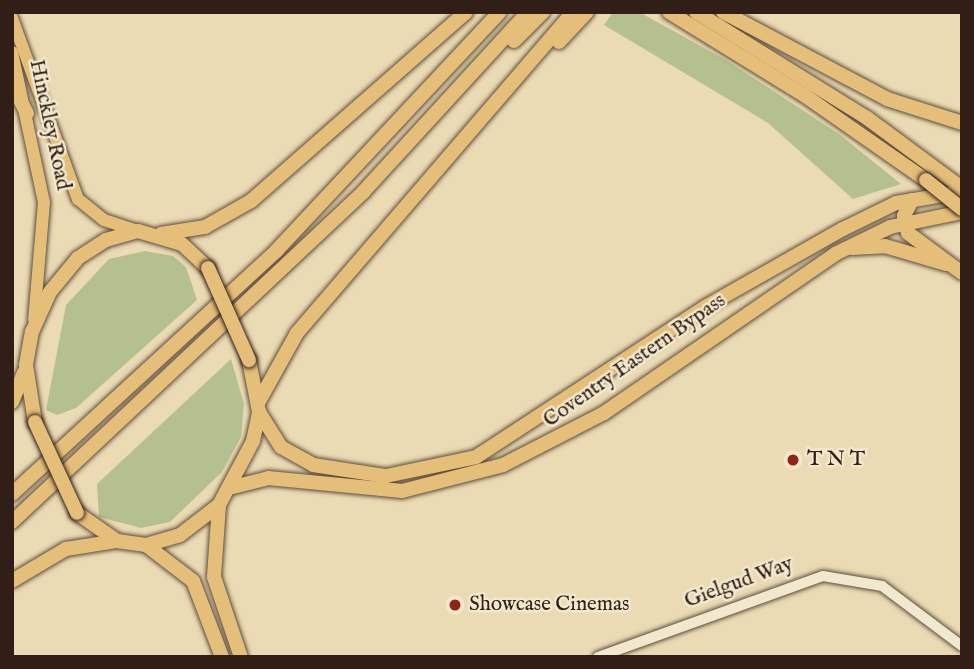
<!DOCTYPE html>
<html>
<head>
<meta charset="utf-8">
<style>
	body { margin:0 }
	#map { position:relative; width:974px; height:669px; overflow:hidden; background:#eadbb4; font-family:"IM FELL English",serif }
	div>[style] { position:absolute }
	.green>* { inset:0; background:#b4c18f }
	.roads { filter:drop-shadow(0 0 2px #5f4e3e) drop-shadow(0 0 2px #5f4e3e) }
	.minor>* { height:10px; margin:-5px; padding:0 5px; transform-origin:5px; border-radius:5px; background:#f1e8ce }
	.major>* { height:12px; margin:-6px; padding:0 6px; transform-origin:6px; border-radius:6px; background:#e5be7a }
	.highway>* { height:14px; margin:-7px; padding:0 7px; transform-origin:7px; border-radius:7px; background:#e5be7a }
	.bridges { filter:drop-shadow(0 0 2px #311f17) drop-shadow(0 0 2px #311f17) }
	.highway-bridge>* { height:14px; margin:-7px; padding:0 7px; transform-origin:7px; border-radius:7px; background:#e5be7a }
	.dots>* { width:19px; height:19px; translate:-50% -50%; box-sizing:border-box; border:4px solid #f1e8ce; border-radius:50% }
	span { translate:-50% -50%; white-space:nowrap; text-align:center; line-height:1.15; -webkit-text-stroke:5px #f1e8ce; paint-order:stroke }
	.street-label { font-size:21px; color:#311f17 }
	.poi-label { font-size:21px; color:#311f17 }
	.left { translate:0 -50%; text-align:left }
	.frame { position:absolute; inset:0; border:14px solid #311f17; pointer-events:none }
</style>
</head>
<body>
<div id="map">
	<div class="green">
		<i style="clip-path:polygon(613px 12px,639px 12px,726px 60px,839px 134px,901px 184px,853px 199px,768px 123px,604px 25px)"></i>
		<i style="clip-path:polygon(145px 251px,173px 256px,186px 267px,197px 300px,76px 408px,57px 415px,46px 410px,66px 305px,109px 259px)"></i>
		<i style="clip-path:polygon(231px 359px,244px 404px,241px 437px,222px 472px,170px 522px,141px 528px,99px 517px,97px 484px)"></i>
	</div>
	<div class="roads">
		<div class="minor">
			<i style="left:598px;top:657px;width:239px;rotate:-19.8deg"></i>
			<i style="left:823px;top:576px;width:60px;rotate:9.6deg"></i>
			<i style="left:882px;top:586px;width:100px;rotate:36.9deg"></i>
		</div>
		<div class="major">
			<i style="left:12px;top:18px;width:193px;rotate:70deg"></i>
			<i style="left:78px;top:199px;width:33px;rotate:39deg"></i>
			<i style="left:104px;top:220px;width:36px;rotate:18deg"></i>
			<i style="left:12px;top:52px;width:153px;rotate:78deg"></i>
			<i style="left:44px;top:202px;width:118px;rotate:94.8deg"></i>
		</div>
		<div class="highway">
			<i style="left:669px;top:12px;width:158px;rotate:31.6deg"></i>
			<i style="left:804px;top:95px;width:149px;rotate:34.9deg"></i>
			<i style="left:696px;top:12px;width:201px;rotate:31.8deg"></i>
			<i style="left:867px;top:118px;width:118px;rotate:36.4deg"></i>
			<i style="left:723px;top:12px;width:186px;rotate:27.9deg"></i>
			<i style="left:887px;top:99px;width:79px;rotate:17.7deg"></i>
			<i style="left:514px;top:41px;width:41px;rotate:-45deg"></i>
			<i style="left:559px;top:42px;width:41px;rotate:-47deg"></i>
			<i style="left:12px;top:84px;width:33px;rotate:63deg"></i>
			<i style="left:912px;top:200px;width:18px;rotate:117deg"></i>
			<i style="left:904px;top:216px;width:17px;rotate:77deg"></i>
			<i style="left:908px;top:233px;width:67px;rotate:36.5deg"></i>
			<i style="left:161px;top:234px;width:45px;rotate:-9deg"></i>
			<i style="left:205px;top:227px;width:53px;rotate:-29.5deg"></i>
			<i style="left:251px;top:201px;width:286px;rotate:-41.3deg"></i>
			<i style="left:852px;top:248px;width:33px;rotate:-3deg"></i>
			<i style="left:885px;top:246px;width:64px;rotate:16.4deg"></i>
			<i style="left:12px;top:402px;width:31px;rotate:-68deg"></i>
			<i style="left:258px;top:403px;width:80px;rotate:-60.9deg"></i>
			<i style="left:297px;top:333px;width:423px;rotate:-49.3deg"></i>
			<i style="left:259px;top:412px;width:41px;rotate:57.8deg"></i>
			<i style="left:281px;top:447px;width:37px;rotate:29deg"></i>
			<i style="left:313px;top:465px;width:74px;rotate:8.6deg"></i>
			<i style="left:386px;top:476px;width:92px;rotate:-11.9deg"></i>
			<i style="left:476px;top:457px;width:274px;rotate:-33.2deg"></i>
			<i style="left:705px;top:307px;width:159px;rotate:-29.5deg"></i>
			<i style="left:843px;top:229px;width:59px;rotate:-26.1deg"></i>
			<i style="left:896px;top:203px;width:67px;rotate:-9.5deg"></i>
			<i style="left:35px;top:422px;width:58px;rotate:-99deg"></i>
			<i style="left:26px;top:365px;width:34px;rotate:-80deg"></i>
			<i style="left:32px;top:332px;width:44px;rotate:-65.8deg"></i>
			<i style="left:50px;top:292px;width:44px;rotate:-50.5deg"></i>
			<i style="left:78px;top:258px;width:33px;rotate:-33deg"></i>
			<i style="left:106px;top:240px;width:33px;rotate:-16deg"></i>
			<i style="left:138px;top:231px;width:46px;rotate:16.5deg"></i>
			<i style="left:182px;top:244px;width:35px;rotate:43deg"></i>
			<i style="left:233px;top:487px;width:36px;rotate:-14deg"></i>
			<i style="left:268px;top:478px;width:135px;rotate:5.5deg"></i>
			<i style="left:402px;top:491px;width:104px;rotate:-14.4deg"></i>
			<i style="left:503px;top:465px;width:114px;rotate:-27.2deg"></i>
			<i style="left:604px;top:413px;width:280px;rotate:-34.5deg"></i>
			<i style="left:835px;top:254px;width:61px;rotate:-26.1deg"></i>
			<i style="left:890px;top:227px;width:74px;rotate:-11.8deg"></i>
			<i style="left:12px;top:494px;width:360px;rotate:-42.6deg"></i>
			<i style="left:277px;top:250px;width:326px;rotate:-46.9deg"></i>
			<i style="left:219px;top:505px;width:72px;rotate:94deg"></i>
			<i style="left:214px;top:577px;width:84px;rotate:71.4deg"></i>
			<i style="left:77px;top:513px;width:49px;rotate:35deg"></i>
			<i style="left:117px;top:541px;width:29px;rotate:8deg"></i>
			<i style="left:146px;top:545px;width:35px;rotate:-16deg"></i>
			<i style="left:180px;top:535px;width:49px;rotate:-37.6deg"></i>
			<i style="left:219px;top:505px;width:72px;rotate:-62deg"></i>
			<i style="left:253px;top:441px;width:30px;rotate:-78deg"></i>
			<i style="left:259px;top:412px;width:53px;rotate:-100.9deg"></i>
			<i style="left:12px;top:522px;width:483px;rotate:-43.2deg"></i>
			<i style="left:364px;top:191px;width:243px;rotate:-47.5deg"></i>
			<i style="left:146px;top:545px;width:59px;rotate:37.5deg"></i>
			<i style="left:193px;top:581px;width:81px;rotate:69.1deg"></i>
			<i style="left:12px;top:581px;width:63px;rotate:-30.7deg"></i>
			<i style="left:66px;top:549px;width:52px;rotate:-8.9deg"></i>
		</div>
	</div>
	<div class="bridges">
		<div class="highway-bridge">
			<i style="left:926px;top:180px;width:46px;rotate:38.9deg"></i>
			<i style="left:208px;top:268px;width:101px;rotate:66deg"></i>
			<i style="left:35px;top:422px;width:100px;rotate:65.2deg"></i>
		</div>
	</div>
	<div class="dots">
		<i style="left:793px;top:460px;background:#8f2418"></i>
		<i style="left:455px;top:605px;background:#8f2418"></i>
	</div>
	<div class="street-label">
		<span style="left:49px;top:125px;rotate:78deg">Hinckley Road</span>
		<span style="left:635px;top:361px;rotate:-35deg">Coventry Eastern Bypass</span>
		<span style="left:739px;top:583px;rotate:-20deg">Gielgud Way</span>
	</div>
	<div class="poi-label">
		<span class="left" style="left:807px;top:460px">T N T</span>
		<span class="left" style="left:469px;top:605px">Showcase Cinemas</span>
	</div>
	<div class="frame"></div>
</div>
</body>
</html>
